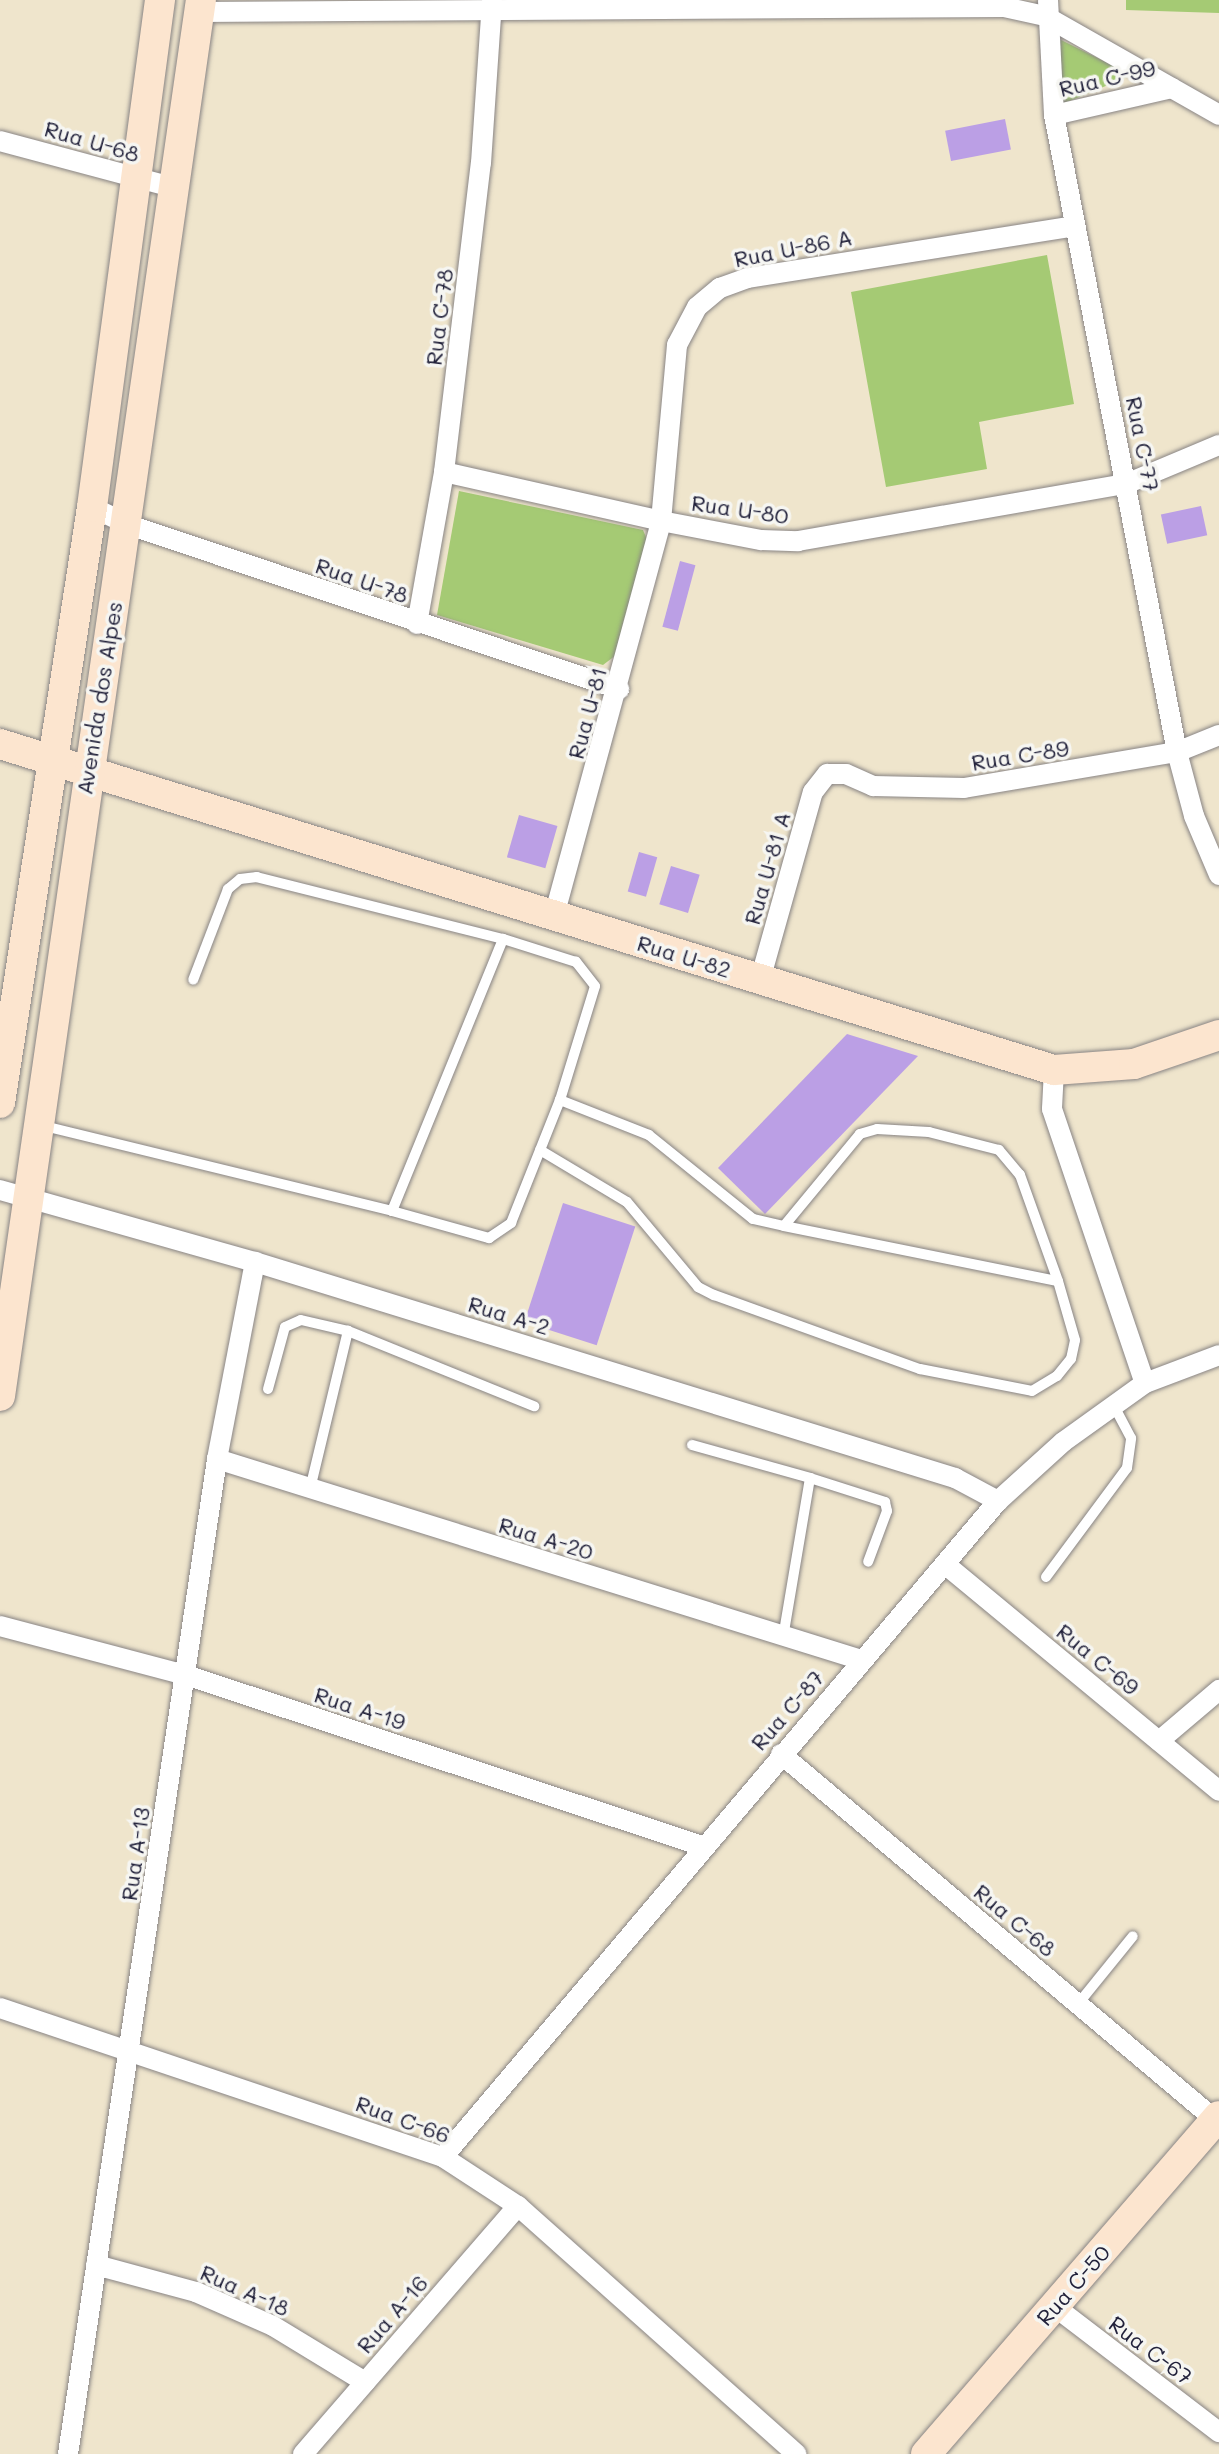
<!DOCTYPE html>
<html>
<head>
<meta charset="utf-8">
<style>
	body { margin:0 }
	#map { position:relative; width:1219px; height:2454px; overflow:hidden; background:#efe5cc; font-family:Mali,sans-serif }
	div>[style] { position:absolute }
	.green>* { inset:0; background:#a5ca74 }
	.building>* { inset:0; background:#bb9fe5; transform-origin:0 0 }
	.roads { filter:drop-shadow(0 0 2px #888484) drop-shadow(0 0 2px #888484) }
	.lane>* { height:10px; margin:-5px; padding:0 5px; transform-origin:5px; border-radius:5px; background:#fff }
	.street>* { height:20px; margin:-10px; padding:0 10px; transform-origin:10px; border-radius:10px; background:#fff }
	.secondary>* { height:30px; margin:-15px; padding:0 15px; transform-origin:15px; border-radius:15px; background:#fce5cf }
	span { translate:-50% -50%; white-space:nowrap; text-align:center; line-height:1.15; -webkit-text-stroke:7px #f6f6f2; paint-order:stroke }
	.street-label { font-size:22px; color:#22223b }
</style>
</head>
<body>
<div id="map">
	<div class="green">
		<i style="clip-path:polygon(1126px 0,1219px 0,1219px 13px,1126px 10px)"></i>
		<i style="clip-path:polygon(1053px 36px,1132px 75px,1060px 105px)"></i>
		<i style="clip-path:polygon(1047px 255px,1074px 404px,979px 422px,987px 469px,886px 487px,851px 292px)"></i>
		<i style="clip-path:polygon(459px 491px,643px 530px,651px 549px,620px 652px,603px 665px,437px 615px)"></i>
	</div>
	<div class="building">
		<i style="left:1005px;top:119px;width:31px;height:61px;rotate:79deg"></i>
		<i style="left:1201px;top:506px;width:30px;height:41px;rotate:78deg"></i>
		<i style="left:680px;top:561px;width:16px;height:68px;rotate:15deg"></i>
		<i style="left:519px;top:815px;width:40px;height:44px;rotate:16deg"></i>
		<i style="left:639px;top:852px;width:19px;height:41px;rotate:16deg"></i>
		<i style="left:671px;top:866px;width:30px;height:40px;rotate:17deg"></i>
		<i style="clip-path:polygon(847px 1034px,918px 1056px,765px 1214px,718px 1168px)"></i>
		<i style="left:563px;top:1203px;width:76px;height:125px;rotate:18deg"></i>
	</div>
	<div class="roads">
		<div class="lane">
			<i style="left:40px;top:1125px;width:362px;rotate:13.7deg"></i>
			<i style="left:392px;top:1211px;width:294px;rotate:-67.8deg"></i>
			<i style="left:503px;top:939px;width:254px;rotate:-165.9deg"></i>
			<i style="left:257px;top:877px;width:17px;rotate:173deg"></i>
			<i style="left:240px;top:879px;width:16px;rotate:140deg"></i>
			<i style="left:228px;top:889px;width:97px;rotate:111deg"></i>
			<i style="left:540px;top:1150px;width:101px;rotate:30.9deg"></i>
			<i style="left:627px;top:1202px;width:111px;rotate:50.1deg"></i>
			<i style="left:698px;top:1287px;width:18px;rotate:27deg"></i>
			<i style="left:714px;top:1295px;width:219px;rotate:19.8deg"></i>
			<i style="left:920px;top:1369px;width:114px;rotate:11.1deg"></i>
			<i style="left:1032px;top:1391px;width:29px;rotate:-31deg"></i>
			<i style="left:1057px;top:1376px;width:22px;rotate:-51deg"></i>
			<i style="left:1071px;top:1359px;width:19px;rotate:-78deg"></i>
			<i style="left:1075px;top:1340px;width:61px;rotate:-106.1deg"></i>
			<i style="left:1058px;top:1281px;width:113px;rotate:-109.7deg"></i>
			<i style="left:1020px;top:1175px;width:33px;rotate:-130deg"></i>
			<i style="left:999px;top:1150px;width:72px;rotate:-165.6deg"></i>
			<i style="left:929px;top:1132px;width:52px;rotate:-176.7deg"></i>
			<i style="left:877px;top:1129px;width:18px;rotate:164deg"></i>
			<i style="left:860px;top:1134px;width:119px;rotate:129.6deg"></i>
			<i style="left:784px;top:1226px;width:32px;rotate:-167deg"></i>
			<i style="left:753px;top:1219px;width:134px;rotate:-141.1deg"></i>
			<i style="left:649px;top:1135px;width:96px;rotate:-158.5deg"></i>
			<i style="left:392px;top:1211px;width:101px;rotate:15.6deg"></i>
			<i style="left:489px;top:1238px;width:27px;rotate:-34deg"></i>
			<i style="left:511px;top:1223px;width:132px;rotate:-68.3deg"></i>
			<i style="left:560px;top:1100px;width:119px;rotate:-72.9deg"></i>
			<i style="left:595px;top:986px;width:31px;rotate:-128deg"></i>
			<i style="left:576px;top:962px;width:77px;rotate:-162.5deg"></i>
			<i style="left:784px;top:1226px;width:279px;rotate:11.4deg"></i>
			<i style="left:268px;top:1389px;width:64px;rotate:-74.7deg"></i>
			<i style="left:285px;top:1327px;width:17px;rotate:-24deg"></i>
			<i style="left:301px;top:1320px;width:48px;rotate:13.2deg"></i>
			<i style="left:348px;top:1331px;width:201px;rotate:22deg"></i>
			<i style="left:692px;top:1445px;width:123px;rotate:15.6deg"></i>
			<i style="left:810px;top:1478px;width:161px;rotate:99.6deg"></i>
			<i style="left:810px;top:1478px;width:79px;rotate:17.7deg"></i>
			<i style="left:885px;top:1502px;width:9px;rotate:77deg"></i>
			<i style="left:887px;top:1511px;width:54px;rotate:110.4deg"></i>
			<i style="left:310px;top:1489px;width:163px;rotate:-76.5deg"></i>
			<i style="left:1046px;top:1577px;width:136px;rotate:-53.4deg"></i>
			<i style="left:1127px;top:1468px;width:30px;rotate:-82deg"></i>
			<i style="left:1131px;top:1438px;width:36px;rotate:-118deg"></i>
			<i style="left:1078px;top:2004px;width:87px;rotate:-51deg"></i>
		</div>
		<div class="street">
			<i style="left:1048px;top:0;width:115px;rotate:87deg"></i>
			<i style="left:1054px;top:115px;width:649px;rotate:79.07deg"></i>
			<i style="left:1177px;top:752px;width:66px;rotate:75.1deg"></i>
			<i style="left:1194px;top:816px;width:64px;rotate:67deg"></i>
			<i style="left:199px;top:12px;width:805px;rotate:-0.36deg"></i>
			<i style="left:1004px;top:7px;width:42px;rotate:12.4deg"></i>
			<i style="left:1045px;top:16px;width:200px;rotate:29.6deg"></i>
			<i style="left:1054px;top:115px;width:121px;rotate:-12.9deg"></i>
			<i style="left:0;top:141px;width:178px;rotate:15deg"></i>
			<i style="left:444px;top:472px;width:222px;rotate:12.7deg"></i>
			<i style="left:661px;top:521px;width:102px;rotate:10.8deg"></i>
			<i style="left:761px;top:540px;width:37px;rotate:2deg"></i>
			<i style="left:798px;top:541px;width:333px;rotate:-9.9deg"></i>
			<i style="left:1126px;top:484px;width:101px;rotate:-22.8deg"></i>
			<i style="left:92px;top:507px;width:41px;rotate:25.9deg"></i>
			<i style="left:129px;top:525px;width:517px;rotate:18.51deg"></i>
			<i style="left:417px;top:624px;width:154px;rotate:-79.9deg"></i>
			<i style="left:444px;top:472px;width:311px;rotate:-83.2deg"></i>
			<i style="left:481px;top:163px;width:162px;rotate:-86.1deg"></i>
			<i style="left:554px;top:916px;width:409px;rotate:-74.8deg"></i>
			<i style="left:661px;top:521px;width:177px;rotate:-84.8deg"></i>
			<i style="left:677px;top:345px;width:43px;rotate:-62.2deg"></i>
			<i style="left:697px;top:307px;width:30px;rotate:-40deg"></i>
			<i style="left:720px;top:288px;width:29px;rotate:-20deg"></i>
			<i style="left:747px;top:278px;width:332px;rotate:-9deg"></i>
			<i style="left:760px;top:980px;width:195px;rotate:-74.3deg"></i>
			<i style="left:813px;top:792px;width:23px;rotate:-52deg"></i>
			<i style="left:827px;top:774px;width:19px"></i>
			<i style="left:846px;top:774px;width:30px;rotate:24deg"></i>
			<i style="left:873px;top:786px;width:91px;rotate:1.3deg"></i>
			<i style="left:964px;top:788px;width:216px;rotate:-9.6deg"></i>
			<i style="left:1177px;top:752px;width:45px;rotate:-22deg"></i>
			<i style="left:1054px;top:1070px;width:39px;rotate:93deg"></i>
			<i style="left:1052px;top:1109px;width:289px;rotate:71.3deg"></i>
			<i style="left:0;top:1190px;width:265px;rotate:15.8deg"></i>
			<i style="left:255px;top:1262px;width:733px;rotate:17.15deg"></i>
			<i style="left:955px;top:1478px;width:49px;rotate:28.1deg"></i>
			<i style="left:217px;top:1459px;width:675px;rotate:17.33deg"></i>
			<i style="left:946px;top:1565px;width:354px;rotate:39.6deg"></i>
			<i style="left:0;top:1626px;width:192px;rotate:14.8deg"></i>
			<i style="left:186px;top:1675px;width:544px;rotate:18.33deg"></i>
			<i style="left:1159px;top:1741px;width:79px;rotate:-40.4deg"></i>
			<i style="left:781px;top:1754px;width:573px;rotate:40.11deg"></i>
			<i style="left:0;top:2008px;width:467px;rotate:18.6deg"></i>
			<i style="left:443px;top:2157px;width:90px;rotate:33.2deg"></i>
			<i style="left:518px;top:2206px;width:373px;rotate:41.7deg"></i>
			<i style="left:443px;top:2157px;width:859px;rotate:-49.77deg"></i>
			<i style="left:998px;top:1501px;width:88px;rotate:-42.2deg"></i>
			<i style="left:1063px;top:1442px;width:101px;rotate:-35.7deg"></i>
			<i style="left:1145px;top:1383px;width:79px;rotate:-20.7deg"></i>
			<i style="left:96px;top:2265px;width:104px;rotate:15.1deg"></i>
			<i style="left:196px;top:2292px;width:84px;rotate:23.8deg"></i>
			<i style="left:273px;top:2326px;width:108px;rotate:31.3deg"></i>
			<i style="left:1054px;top:2306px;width:208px;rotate:37.4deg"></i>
			<i style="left:68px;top:2454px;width:1006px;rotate:-81.48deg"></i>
			<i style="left:217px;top:1459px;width:201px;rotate:-79.1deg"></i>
			<i style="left:303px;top:2454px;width:328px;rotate:-49.1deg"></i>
		</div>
		<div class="secondary">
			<i style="left:0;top:744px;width:1103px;rotate:17.19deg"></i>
			<i style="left:1054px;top:1070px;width:80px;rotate:-4.3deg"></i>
			<i style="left:1134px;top:1064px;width:90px;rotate:-18.8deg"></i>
			<i style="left:0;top:1103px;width:603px;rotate:-81.22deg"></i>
			<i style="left:92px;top:507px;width:512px;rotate:-82.36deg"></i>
			<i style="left:0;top:1396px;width:1410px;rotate:-81.81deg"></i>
			<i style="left:926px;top:2454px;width:447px;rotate:-49.1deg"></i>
		</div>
	</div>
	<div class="street-label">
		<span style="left:1107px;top:78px;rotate:-13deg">Rua C-99</span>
		<span style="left:92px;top:141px;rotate:16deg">Rua U-68</span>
		<span style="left:793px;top:248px;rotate:-11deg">Rua U-86 A</span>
		<span style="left:439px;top:317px;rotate:-83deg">Rua C-78</span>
		<span style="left:1143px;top:444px;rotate:79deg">Rua C-77</span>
		<span style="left:740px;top:509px;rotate:8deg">Rua U-80</span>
		<span style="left:362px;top:580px;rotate:19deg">Rua U-78</span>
		<span style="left:99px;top:698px;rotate:-81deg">Avenida dos Alpes</span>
		<span style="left:587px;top:713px;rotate:-75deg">Rua U-81</span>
		<span style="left:1020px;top:755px;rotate:-9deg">Rua C-89</span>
		<span style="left:767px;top:868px;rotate:-74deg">Rua U-81 A</span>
		<span style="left:684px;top:956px;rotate:17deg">Rua U-82</span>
		<span style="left:509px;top:1315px;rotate:17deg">Rua A-2</span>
		<span style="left:546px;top:1538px;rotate:17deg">Rua A-20</span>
		<span style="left:1098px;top:1659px;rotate:39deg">Rua C-69</span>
		<span style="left:360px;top:1708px;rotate:18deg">Rua A-19</span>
		<span style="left:787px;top:1710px;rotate:-49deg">Rua C-87</span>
		<span style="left:135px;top:1854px;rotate:-82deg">Rua A-13</span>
		<span style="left:1015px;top:1920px;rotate:40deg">Rua C-68</span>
		<span style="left:403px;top:2119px;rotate:20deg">Rua C-66</span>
		<span style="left:1073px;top:2285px;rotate:-49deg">Rua C-50</span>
		<span style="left:245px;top:2290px;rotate:24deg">Rua A-18</span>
		<span style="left:392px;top:2314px;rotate:-49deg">Rua A-16</span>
		<span style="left:1151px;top:2350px;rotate:37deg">Rua C-67</span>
	</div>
</div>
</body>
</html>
